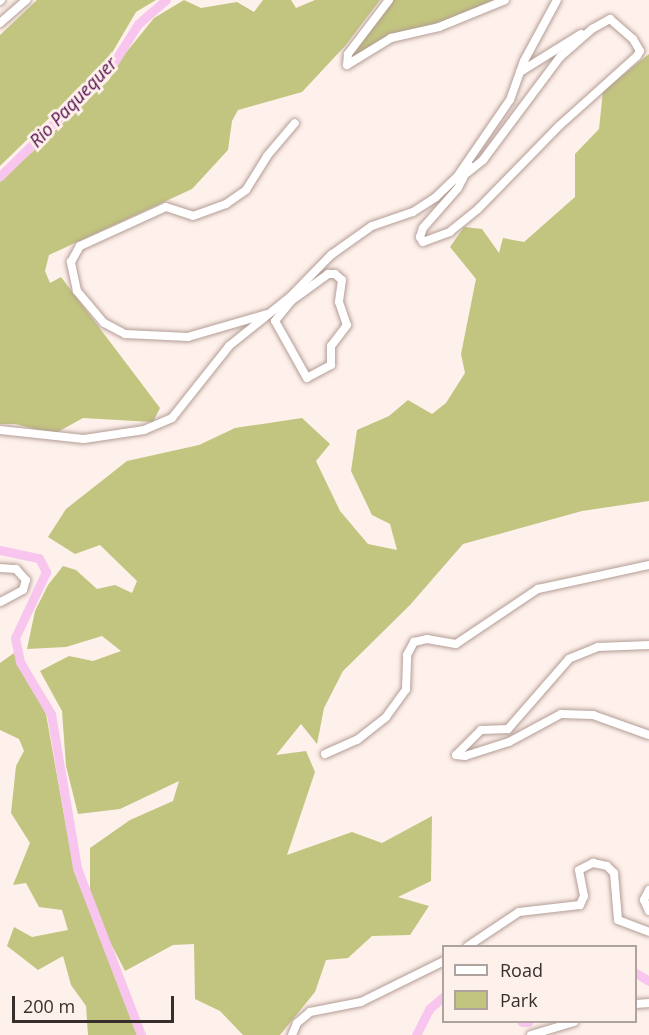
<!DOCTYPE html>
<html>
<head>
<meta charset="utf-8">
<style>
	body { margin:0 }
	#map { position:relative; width:649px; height:1035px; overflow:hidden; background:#fef0eb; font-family:"Open Sans",sans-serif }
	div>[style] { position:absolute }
	.green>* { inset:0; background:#c2c57f }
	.river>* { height:9px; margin:-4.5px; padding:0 4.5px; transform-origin:4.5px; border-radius:4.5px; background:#f8c5ee }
	.roads { filter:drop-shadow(0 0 2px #b39d95) drop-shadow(0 0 2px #b39d95) }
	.minor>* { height:8px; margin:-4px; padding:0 4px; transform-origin:4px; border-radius:4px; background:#fff }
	span { translate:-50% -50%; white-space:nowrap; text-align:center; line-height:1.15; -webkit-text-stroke:6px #fef0eb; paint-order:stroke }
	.water-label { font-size:18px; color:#550c4d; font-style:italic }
	.legend { position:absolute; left:442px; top:945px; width:195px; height:78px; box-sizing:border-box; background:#fef0eb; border:2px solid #afa39f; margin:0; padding:8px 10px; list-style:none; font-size:18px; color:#382f2c }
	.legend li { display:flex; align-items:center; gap:12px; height:30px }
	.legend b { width:30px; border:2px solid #afa39f }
	.scale { position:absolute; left:12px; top:996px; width:162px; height:27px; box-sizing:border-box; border:3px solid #382f2c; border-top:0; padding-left:8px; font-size:18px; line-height:21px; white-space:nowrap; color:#382f2c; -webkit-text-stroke:4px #fef0eb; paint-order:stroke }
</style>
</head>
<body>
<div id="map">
	<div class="green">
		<i style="clip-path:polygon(37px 0,156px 0,136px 12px,106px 63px,0 166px,0 35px)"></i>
		<i style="clip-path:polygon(184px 0,201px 8px,237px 2px,254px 12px,263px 0,291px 0,296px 8px,315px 0,380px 0,345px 46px,302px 92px,238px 110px,232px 121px,228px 150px,192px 189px,49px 255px,45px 271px,50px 283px,61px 277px,160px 408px,153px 422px,83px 418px,54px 434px,15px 424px,0 424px,0 182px,109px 80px,120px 60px,154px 18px)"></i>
		<i style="clip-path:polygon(389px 0,502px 0,473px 15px,388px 39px,346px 64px)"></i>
		<i style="clip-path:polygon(649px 54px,649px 501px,582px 511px,463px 544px,410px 605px,343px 671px,324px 708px,317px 744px,301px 724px,276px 755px,306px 751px,315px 772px,287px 855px,352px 832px,382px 843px,432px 816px,431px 881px,398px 897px,429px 906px,410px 935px,372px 936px,348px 958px,326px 960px,315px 992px,280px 1035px,243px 1035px,220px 1011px,195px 999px,194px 944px,173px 945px,125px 971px,108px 938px,90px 892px,90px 848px,130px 820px,173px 801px,179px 781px,120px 809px,78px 814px,66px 766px,62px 711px,40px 671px,69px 656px,93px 661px,121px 651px,102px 636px,66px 647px,27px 649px,35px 611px,48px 585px,63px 566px,76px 570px,97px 589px,115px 585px,132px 593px,137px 581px,100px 545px,75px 554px,48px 537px,66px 509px,127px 461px,199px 445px,235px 428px,302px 418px,330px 444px,316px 461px,340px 511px,368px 544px,397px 550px,390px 524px,372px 515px,351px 471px,357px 430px,389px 416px,408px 400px,432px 414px,446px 403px,465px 373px,461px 354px,476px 279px,450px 247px,464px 227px,482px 229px,499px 253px,503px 238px,524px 242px,575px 197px,575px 154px,599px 129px,603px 91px)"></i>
		<i style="clip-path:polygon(14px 653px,46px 714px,74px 871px,137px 1035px,88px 1035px,86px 1006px,71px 985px,63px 956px,38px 970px,7px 946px,14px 927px,32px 937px,68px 930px,62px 910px,39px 907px,26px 883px,13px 885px,30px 843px,11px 813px,16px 766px,24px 751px,19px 739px,0 730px,0 663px)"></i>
	</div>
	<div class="river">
		<i style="left:0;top:176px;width:156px;rotate:-44.5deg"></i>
		<i style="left:111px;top:67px;width:51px;rotate:-57.9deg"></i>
		<i style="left:138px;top:24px;width:37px;rotate:-41deg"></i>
		<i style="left:0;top:550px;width:40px;rotate:12deg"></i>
		<i style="left:39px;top:558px;width:16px;rotate:63deg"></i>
		<i style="left:46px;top:572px;width:73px;rotate:115.2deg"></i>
		<i style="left:15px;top:638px;width:25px;rotate:78deg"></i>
		<i style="left:20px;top:662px;width:61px;rotate:59.2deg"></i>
		<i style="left:51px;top:714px;width:156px;rotate:80.4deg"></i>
		<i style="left:77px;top:868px;width:179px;rotate:69deg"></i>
		<i style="left:636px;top:973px;width:15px;rotate:32deg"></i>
		<i style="left:522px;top:1022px;width:6px"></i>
		<i style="left:416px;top:1035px;width:29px;rotate:-63deg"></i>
		<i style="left:429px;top:1009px;width:20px;rotate:-41deg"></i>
	</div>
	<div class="roads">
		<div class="minor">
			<i style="left:389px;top:0;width:68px;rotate:127.2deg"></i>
			<i style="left:348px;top:54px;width:11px;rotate:95deg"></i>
			<i style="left:347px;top:65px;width:52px;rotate:-31.5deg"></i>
			<i style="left:391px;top:38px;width:49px;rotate:-12.9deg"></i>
			<i style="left:439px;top:27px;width:71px;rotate:-22.2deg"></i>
			<i style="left:0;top:1px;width:1px;rotate:-45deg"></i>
			<i style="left:0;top:23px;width:35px;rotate:-41deg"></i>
			<i style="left:520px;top:72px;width:72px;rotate:-31.9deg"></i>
			<i style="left:467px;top:173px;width:21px;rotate:-39deg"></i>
			<i style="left:483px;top:160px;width:129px;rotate:-53.2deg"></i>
			<i style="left:560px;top:57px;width:43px;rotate:-41.2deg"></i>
			<i style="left:592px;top:29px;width:21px;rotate:-29deg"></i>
			<i style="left:610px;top:19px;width:30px;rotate:41deg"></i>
			<i style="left:633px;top:39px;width:14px;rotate:60deg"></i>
			<i style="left:640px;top:51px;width:6px;rotate:121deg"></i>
			<i style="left:637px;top:56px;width:105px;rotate:138.1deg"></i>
			<i style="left:559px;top:126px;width:116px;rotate:134.3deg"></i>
			<i style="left:478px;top:209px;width:36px;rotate:141deg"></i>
			<i style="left:450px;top:232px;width:29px;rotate:160deg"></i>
			<i style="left:423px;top:242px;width:6px;rotate:-121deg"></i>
			<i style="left:420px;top:237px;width:9px;rotate:-72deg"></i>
			<i style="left:423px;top:228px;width:53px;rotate:-48.8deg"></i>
			<i style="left:458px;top:188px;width:25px;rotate:-63deg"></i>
			<i style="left:328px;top:274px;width:7px"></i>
			<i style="left:335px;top:274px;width:9px;rotate:41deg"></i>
			<i style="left:342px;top:280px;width:22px;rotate:98deg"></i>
			<i style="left:339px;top:302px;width:24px;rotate:71deg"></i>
			<i style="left:347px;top:325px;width:26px;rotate:127deg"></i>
			<i style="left:331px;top:346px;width:19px;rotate:90deg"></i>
			<i style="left:331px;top:365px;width:27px;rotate:152deg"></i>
			<i style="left:307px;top:378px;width:65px;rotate:-119.3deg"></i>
			<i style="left:275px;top:321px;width:26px;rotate:-51deg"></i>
			<i style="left:291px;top:301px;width:46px;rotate:-36.1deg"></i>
			<i style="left:267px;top:314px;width:82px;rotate:163.8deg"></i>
			<i style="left:188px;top:337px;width:63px;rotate:-177.3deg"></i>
			<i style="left:125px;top:334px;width:24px;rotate:-152deg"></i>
			<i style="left:104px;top:323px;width:42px;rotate:-130.2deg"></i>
			<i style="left:77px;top:291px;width:30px;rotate:-102deg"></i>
			<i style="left:71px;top:262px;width:18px;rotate:-61deg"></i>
			<i style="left:80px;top:246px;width:94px;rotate:-24.4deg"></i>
			<i style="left:166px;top:207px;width:28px;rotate:18deg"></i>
			<i style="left:193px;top:216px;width:35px;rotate:-20deg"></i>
			<i style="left:226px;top:204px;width:24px;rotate:-35deg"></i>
			<i style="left:246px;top:190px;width:40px;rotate:-58deg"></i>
			<i style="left:267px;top:156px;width:43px;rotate:-49.7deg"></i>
			<i style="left:0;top:430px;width:84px;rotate:6.1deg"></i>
			<i style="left:84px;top:439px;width:61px;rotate:-8.5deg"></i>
			<i style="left:144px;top:430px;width:30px;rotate:-23deg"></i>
			<i style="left:172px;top:418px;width:92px;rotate:-51.6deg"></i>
			<i style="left:229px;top:346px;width:78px;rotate:-38.8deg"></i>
			<i style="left:290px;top:297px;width:59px;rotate:-45.7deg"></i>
			<i style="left:331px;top:255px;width:50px;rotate:-35.3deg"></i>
			<i style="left:372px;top:226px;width:43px;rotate:-18.9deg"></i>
			<i style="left:413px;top:212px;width:27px;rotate:-33deg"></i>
			<i style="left:436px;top:197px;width:29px;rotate:-44deg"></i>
			<i style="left:457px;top:177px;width:93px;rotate:-55.5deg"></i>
			<i style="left:510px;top:100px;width:41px;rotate:-70.3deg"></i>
			<i style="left:524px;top:61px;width:69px;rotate:-61.6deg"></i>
			<i style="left:0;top:568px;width:16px;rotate:4deg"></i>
			<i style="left:16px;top:569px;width:15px;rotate:48deg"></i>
			<i style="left:26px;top:580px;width:10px;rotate:107deg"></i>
			<i style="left:23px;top:590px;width:26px;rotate:152deg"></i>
			<i style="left:649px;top:645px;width:51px;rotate:177.8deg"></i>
			<i style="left:598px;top:647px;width:31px;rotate:158deg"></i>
			<i style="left:569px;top:659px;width:93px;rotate:131.1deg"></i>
			<i style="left:508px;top:729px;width:27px;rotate:178deg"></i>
			<i style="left:481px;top:730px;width:35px;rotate:135deg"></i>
			<i style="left:456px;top:755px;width:9px;rotate:6deg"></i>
			<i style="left:465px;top:756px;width:46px;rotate:-17.7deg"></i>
			<i style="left:509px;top:742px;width:59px;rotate:-28.3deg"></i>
			<i style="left:561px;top:714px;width:32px;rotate:2deg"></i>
			<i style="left:593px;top:715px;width:59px;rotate:19.7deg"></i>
			<i style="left:325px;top:754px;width:35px;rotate:-24deg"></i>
			<i style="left:357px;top:740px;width:37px;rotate:-38deg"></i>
			<i style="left:386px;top:717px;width:34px;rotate:-54deg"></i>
			<i style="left:406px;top:689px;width:34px;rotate:-88deg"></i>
			<i style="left:407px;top:655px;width:15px;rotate:-62deg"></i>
			<i style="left:414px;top:642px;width:13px;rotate:-13deg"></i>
			<i style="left:427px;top:639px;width:29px;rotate:10deg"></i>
			<i style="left:456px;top:644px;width:99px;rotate:-33.9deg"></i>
			<i style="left:538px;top:589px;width:114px;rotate:-12.2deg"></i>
			<i style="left:649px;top:890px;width:11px;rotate:117deg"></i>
			<i style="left:644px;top:900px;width:12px;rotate:66deg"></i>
			<i style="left:468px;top:946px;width:61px;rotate:-33.7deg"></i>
			<i style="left:519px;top:912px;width:61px;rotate:-6.5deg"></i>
			<i style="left:580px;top:905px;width:10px;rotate:-66deg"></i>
			<i style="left:584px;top:896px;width:26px;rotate:-101deg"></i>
			<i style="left:579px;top:870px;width:16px;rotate:-27deg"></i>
			<i style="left:593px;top:863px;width:14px;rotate:12deg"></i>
			<i style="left:607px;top:866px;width:10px;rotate:45deg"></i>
			<i style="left:614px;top:873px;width:47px;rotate:85.1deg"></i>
			<i style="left:618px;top:920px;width:33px;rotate:21deg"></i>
			<i style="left:636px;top:1004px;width:13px;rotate:-4deg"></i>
			<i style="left:292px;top:1035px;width:13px;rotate:-67deg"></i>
			<i style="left:297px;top:1023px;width:17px;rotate:-40deg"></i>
			<i style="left:310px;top:1012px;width:52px;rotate:-11.1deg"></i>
			<i style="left:361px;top:1002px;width:93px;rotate:-26.3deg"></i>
			<i style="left:531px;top:1035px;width:45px;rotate:-16.8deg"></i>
		</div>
	</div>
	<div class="water-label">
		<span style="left:73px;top:102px;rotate:-46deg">Rio Paquequer</span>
	</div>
	<ul class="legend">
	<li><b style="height:8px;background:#fff"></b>Road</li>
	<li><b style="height:16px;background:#c2c57f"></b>Park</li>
	</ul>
	<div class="scale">200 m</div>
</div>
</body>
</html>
